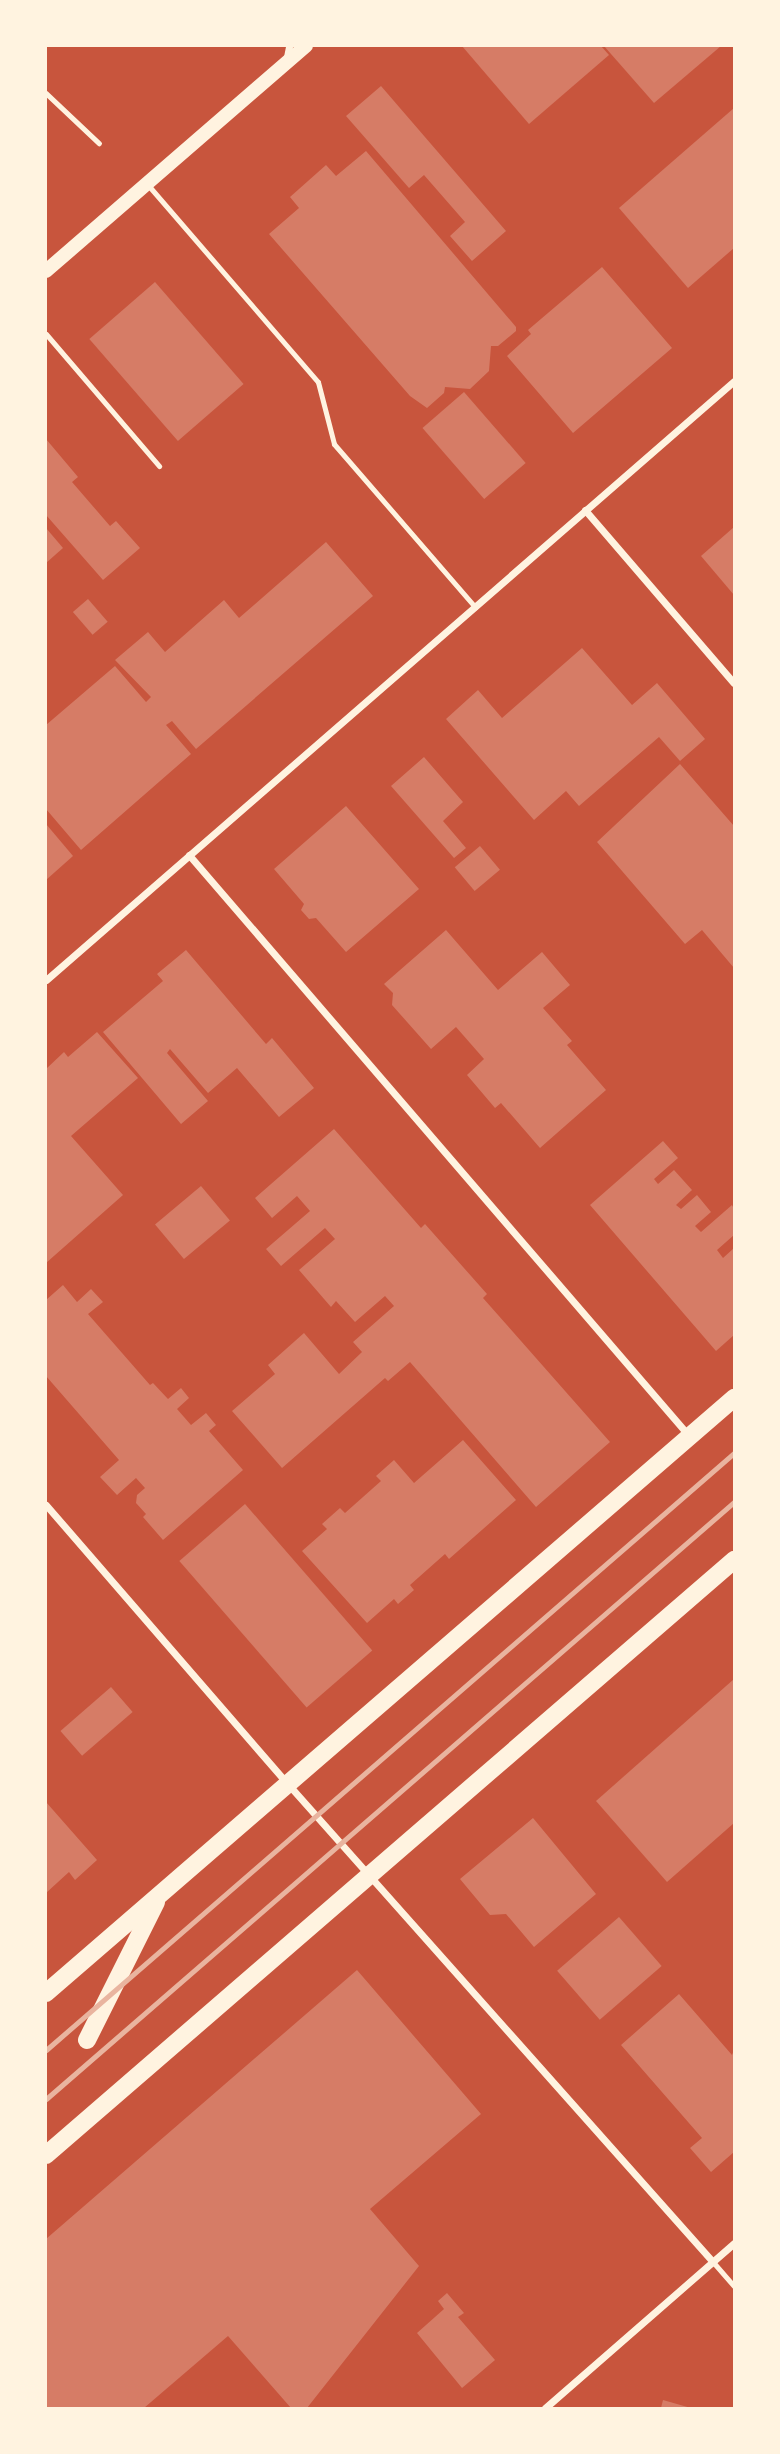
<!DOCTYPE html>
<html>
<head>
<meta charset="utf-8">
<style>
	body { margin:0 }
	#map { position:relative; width:780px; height:2454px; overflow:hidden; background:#c8553d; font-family:"Nunito Sans",sans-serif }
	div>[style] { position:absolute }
	.building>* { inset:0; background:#d67c66; transform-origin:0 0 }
	.path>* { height:4.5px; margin:-2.25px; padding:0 2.25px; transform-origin:2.25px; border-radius:2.25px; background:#fff3e0 }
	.service>* { height:5px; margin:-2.5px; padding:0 2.5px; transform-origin:2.5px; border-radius:2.5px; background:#fff3e0 }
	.minor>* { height:7px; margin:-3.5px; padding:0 3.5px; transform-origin:3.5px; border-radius:3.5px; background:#fff3e0 }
	.secondary>* { height:14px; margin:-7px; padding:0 7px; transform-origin:7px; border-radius:7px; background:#fff3e0 }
	.primary>* { height:18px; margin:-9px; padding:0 9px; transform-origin:9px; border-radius:9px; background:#fff3e0 }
	.rail>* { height:5px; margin:-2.5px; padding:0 2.5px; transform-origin:2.5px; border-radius:2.5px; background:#e9b49f }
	span { translate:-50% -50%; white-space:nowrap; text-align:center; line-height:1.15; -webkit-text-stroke:5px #fff3e0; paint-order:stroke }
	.frame { position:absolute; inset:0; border:47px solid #fff3e0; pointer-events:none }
</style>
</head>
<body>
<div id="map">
	<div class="building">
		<i style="clip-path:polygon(462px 46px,601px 46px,609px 55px,529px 124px)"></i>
		<i style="clip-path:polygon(604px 46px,721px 46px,654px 103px)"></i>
		<i style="clip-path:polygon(381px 86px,506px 231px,472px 261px,450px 236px,465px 222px,424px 175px,409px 188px,346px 116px)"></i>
		<i style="clip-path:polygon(734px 108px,734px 248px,688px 288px,619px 208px)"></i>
		<i style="clip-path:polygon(366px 151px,516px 327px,516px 331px,498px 346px,491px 346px,489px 371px,470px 389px,445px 387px,444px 393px,427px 408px,410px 396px,269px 234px,299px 208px,290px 197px,326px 165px,336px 176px)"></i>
		<i style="clip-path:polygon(602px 267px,672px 348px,573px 433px,507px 356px,531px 334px,528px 330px)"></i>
		<i style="left:155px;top:282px;width:135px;height:87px;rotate:49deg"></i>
		<i style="left:464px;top:392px;width:94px;height:55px;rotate:49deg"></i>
		<i style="clip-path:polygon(46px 439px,78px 477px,72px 482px,110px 526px,116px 521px,140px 548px,103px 580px,46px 515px)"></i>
		<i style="clip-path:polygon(734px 527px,734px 595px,701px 556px)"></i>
		<i style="clip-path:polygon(46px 528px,63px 548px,46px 563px)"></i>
		<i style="clip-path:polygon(326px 542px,373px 596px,196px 749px,172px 721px,166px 725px,191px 754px,81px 850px,46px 809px,46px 725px,115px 666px,146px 702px,151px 697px,115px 660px,148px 632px,165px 652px,224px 600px,239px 618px)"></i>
		<i style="left:88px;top:599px;width:30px;height:20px;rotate:49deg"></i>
		<i style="clip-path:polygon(582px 648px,632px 705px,657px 683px,705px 739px,680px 761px,659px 737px,579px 806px,566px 791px,534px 820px,446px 719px,478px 690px,502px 718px)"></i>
		<i style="clip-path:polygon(424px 757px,463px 802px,443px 821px,466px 848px,454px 858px,391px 786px)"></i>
		<i style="clip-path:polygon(680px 764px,734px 826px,734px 968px,702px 930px,685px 944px,597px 842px)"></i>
		<i style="clip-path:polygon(346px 806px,419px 889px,346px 952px,316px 918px,309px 919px,301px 910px,304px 904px,274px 869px)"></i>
		<i style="clip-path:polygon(46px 824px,73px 856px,46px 880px)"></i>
		<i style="left:480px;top:846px;width:31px;height:33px;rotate:50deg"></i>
		<i style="clip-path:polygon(446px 930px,498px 990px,542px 952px,570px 985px,543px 1008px,572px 1041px,567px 1045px,606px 1090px,540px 1148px,501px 1103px,495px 1108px,467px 1075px,484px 1059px,456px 1027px,431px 1049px,392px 1005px,393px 993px,384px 984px)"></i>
		<i style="clip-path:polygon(186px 950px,266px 1044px,272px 1038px,314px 1088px,279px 1117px,237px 1068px,208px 1093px,170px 1049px,167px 1053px,208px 1101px,181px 1124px,103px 1032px,163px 981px,157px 974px)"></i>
		<i style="clip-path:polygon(97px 1032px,138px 1078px,71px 1136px,123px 1195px,46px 1263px,46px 1069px,64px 1052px,68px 1057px)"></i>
		<i style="clip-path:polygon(334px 1129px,421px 1228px,425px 1224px,487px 1294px,483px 1298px,610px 1442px,536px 1507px,410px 1362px,388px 1381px,385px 1378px,282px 1468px,232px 1411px,275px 1374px,268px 1365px,304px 1333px,339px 1374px,362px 1352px,353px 1342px,394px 1306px,385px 1296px,355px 1322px,336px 1301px,331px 1307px,299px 1270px,335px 1239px,325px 1228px,281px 1266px,266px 1249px,310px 1211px,297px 1196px,272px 1218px,255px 1198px)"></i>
		<i style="clip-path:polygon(663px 1141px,678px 1158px,654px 1179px,658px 1184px,674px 1170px,692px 1190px,676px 1205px,681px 1209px,697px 1195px,711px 1212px,695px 1226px,701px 1232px,732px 1205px,734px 1209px,734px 1235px,717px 1250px,723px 1258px,734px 1248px,734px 1335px,716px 1351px,590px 1205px)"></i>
		<i style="left:201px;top:1186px;width:45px;height:60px;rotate:50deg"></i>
		<i style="clip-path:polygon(63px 1285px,77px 1302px,91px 1289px,103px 1302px,88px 1314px,150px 1385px,153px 1383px,168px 1399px,181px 1388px,189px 1398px,177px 1409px,191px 1425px,206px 1413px,216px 1425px,209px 1431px,243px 1470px,163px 1540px,143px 1517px,146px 1514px,136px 1503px,137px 1495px,145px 1488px,136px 1478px,117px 1495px,100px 1477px,119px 1460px,46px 1376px,46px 1300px)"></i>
		<i style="clip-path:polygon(463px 1440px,516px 1500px,449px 1559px,445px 1554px,410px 1585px,414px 1590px,398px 1604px,394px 1599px,367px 1623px,302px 1551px,327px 1529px,322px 1524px,340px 1508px,345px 1513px,381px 1481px,376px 1476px,394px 1460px,414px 1483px)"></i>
		<i style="left:245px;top:1504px;width:194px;height:87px;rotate:49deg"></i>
		<i style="clip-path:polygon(734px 1679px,734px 1823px,667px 1882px,596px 1801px)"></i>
		<i style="left:111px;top:1687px;width:33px;height:67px;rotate:49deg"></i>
		<i style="clip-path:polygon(46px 1802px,97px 1860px,75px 1880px,69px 1872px,46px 1893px)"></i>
		<i style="clip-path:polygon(533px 1818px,596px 1894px,534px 1947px,506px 1914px,490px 1915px,460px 1879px)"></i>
		<i style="left:619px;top:1917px;width:65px;height:82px;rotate:49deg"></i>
		<i style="clip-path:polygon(357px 1970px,481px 2114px,370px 2209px,419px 2266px,307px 2408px,291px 2408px,228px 2336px,144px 2408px,46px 2408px,46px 2239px)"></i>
		<i style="clip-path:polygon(679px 1994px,732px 2055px,734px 2050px,734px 2152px,711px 2172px,690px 2148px,702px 2138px,621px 2045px)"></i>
		<i style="clip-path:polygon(447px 2293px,464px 2313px,458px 2317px,495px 2360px,462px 2388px,417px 2333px,444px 2309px,438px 2301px)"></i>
		<i style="clip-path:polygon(663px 2400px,691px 2408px,661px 2408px)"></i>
	</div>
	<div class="path">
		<i style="left:46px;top:93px;width:73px;rotate:43.3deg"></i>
	</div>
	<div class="service">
		<i style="left:148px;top:185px;width:260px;rotate:49.2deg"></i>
		<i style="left:318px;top:382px;width:64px;rotate:75.5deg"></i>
		<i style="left:334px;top:444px;width:216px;rotate:49.1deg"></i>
		<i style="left:46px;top:334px;width:174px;rotate:49.4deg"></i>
		<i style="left:713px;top:2262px;width:32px;rotate:49deg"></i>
	</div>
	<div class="minor">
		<i style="left:286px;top:62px;width:16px;rotate:-79deg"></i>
		<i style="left:585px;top:510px;width:228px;rotate:49.3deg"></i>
		<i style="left:189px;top:855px;width:768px;rotate:49.28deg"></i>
		<i style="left:46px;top:980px;width:912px;rotate:-41.04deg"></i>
		<i style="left:46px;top:1505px;width:368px;rotate:49.1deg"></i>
		<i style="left:287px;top:1783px;width:641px;rotate:48.35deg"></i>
		<i style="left:545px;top:2408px;width:251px;rotate:-41.1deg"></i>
	</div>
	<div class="secondary">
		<i style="left:46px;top:271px;width:344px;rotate:-40.9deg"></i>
	</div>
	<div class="primary">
		<i style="left:46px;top:1993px;width:910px;rotate:-40.85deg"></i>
		<i style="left:87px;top:2040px;width:154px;rotate:-63.4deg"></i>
		<i style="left:46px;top:2155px;width:910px;rotate:-40.85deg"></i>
	</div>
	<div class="rail">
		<i style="left:46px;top:2050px;width:911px;rotate:-40.95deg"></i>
		<i style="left:46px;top:2099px;width:911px;rotate:-40.95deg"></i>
	</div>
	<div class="frame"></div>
</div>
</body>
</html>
